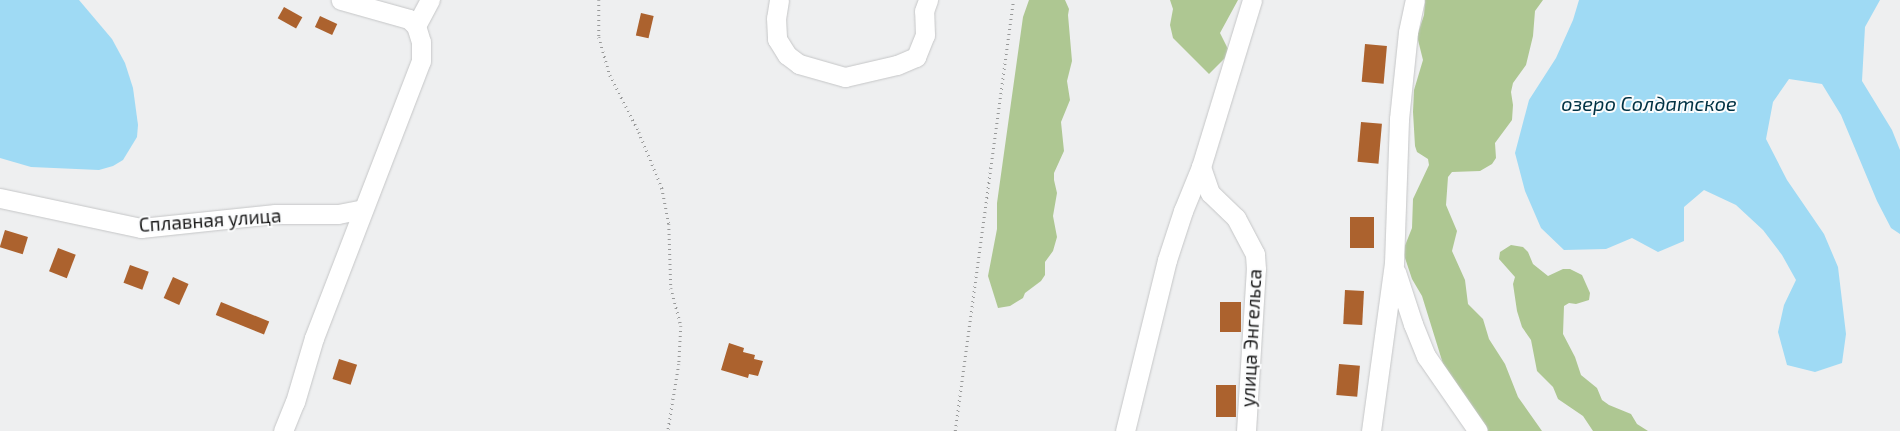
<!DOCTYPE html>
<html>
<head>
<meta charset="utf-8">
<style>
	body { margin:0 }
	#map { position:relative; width:1900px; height:431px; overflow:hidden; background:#eeeff0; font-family:"Exo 2",sans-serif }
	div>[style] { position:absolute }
	.green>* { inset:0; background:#aec792 }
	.water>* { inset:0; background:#9fdaf4 }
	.building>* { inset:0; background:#ac622e; transform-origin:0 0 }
	.path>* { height:2.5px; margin-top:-1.25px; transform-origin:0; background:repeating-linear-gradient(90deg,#999a9a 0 1px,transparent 0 5px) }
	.roads { filter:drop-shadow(0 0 1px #c5c6c7) drop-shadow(0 0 1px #c5c6c7) }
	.minor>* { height:19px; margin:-9.5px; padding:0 9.5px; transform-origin:9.5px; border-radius:9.5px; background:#fff }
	span { translate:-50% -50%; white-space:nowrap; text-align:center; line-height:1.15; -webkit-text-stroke:4px #fbfcfd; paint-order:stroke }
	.street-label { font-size:19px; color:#191919 }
	.water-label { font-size:20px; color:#003244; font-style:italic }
</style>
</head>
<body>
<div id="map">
	<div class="green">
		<i style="clip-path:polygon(1029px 0,1065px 0,1069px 9px,1068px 15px,1072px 61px,1067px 81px,1070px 100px,1061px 122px,1064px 151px,1054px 173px,1054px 180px,1057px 193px,1053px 216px,1057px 237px,1053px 251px,1045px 262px,1045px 275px,1041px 281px,1025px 293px,1023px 298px,1010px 306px,998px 308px,988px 276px,997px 229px,997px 203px,1023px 17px)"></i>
		<i style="clip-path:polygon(1170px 0,1238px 0,1220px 33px,1228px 49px,1227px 56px,1209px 74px,1173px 38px,1170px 25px,1173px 9px)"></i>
		<i style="clip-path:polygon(1425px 0,1543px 0,1535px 11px,1533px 36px,1526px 65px,1513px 83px,1511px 92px,1513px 105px,1512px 120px,1495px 143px,1496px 158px,1492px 164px,1480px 171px,1452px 172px,1448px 177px,1446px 205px,1457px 231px,1452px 251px,1465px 280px,1468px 304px,1483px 319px,1489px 339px,1505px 364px,1518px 397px,1542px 431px,1486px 431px,1444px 367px,1422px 296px,1412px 279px,1404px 255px,1404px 248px,1412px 228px,1413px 199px,1429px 165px,1428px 159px,1417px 152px,1415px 146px,1413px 112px,1414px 90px,1423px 60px,1417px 36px,1424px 15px)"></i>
		<i style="clip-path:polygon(1511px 245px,1523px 247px,1528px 252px,1533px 264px,1548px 276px,1563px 269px,1570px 269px,1582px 275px,1590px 293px,1589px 300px,1576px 304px,1569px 303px,1564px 306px,1563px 334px,1575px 357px,1581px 375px,1597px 388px,1602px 400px,1609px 405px,1631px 414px,1637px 424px,1648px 431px,1593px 431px,1583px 416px,1558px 399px,1553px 387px,1537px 371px,1531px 340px,1522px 327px,1517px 311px,1513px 284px,1515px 277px,1499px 259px,1500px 252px)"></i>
	</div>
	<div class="water">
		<i style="clip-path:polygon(0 0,79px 0,112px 39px,125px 63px,133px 88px,138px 125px,137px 137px,123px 160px,113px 166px,99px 170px,31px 167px,0 158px)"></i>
		<i style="clip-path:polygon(1579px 0,1880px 0,1865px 27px,1862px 81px,1892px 130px,1900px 150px,1900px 234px,1891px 228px,1877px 201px,1841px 115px,1822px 84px,1789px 79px,1773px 102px,1766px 139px,1787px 180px,1824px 234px,1838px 267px,1846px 334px,1842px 363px,1815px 372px,1787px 365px,1778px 332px,1784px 305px,1796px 280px,1782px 255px,1763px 230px,1736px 205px,1704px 190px,1684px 207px,1684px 241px,1658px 252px,1632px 238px,1606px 249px,1564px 250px,1541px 228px,1525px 191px,1515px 153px,1529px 100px,1556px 58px,1573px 20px)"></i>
	</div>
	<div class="building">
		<i style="left:284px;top:7px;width:21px;height:13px;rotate:29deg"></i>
		<i style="left:641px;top:13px;width:13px;height:23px;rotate:13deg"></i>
		<i style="left:320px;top:16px;width:19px;height:12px;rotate:25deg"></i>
		<i style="left:1365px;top:44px;width:22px;height:38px;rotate:5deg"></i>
		<i style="left:1361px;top:122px;width:21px;height:40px;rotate:5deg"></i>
		<i style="left:1350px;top:217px;width:24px;height:31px"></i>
		<i style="left:5px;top:230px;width:24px;height:18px;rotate:17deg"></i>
		<i style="left:58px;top:248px;width:19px;height:25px;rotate:21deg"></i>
		<i style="left:130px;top:265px;width:20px;height:19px;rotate:20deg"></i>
		<i style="left:173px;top:277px;width:17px;height:23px;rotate:24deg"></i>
		<i style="left:1345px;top:290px;width:19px;height:34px;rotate:3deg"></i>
		<i style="left:221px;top:302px;width:52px;height:14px;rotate:22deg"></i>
		<i style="left:1220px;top:302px;width:21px;height:30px"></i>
		<i style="clip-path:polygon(729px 343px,744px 348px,743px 352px,755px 355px,754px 359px,763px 361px,758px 376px,749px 374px,748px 378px,721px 370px)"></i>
		<i style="left:339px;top:359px;width:19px;height:21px;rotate:18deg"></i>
		<i style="left:1339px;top:364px;width:21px;height:31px;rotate:5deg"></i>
		<i style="left:1216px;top:385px;width:20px;height:32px"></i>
	</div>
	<div class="path">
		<i style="left:599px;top:0;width:37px;rotate:90deg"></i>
		<i style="left:599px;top:37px;width:40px;rotate:74deg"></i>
		<i style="left:610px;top:75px;width:64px;rotate:63deg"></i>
		<i style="left:639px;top:132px;width:61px;rotate:67.7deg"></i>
		<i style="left:662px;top:188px;width:37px;rotate:79deg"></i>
		<i style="left:669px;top:224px;width:64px;rotate:88.2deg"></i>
		<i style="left:671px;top:288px;width:39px;rotate:75deg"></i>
		<i style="left:681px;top:326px;width:38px;rotate:93deg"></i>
		<i style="left:679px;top:364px;width:68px;rotate:99.3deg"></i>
		<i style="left:955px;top:431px;width:435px;rotate:-82.3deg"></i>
	</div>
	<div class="roads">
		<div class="minor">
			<i style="left:779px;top:0;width:18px;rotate:99deg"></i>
			<i style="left:776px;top:18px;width:21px;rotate:87deg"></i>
			<i style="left:777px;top:39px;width:19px;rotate:58deg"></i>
			<i style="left:787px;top:55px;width:15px;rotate:37deg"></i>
			<i style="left:799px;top:64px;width:48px;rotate:15.8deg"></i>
			<i style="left:845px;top:77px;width:53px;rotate:-13deg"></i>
			<i style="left:897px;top:65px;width:21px;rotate:-23deg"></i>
			<i style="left:916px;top:57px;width:24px;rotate:-68deg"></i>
			<i style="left:925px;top:35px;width:24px;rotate:-92deg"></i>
			<i style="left:924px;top:11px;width:12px;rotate:-70deg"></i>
			<i style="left:416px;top:26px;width:30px;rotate:-62deg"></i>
			<i style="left:0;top:198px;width:144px;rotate:12deg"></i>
			<i style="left:141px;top:228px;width:135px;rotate:-6deg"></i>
			<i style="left:275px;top:214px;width:63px"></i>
			<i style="left:338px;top:214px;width:25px;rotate:-11deg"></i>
			<i style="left:1396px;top:272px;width:55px;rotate:71.9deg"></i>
			<i style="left:1413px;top:324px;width:35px;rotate:68deg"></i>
			<i style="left:1426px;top:356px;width:91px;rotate:55.3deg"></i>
			<i style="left:283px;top:431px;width:31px;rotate:-68deg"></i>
			<i style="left:295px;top:402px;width:67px;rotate:-73.5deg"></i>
			<i style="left:314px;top:338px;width:297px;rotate:-68.9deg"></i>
			<i style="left:421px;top:61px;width:19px;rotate:-90deg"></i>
			<i style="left:421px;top:42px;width:17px;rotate:-107deg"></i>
			<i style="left:416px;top:26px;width:10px;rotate:-135deg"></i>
			<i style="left:409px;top:19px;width:71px;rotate:-164.4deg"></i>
			<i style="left:1125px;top:431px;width:176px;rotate:-76.2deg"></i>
			<i style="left:1167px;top:260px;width:52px;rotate:-71.9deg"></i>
			<i style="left:1183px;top:211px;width:48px;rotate:-67.8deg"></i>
			<i style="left:1246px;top:431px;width:162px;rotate:-86.5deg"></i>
			<i style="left:1256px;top:269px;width:15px;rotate:-94deg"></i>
			<i style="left:1255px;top:254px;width:41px;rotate:-117.8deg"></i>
			<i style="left:1236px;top:218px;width:36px;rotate:-136deg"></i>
			<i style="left:1210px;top:193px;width:28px;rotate:-109deg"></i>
			<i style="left:1201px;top:167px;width:175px;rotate:-73deg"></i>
			<i style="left:1371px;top:431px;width:170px;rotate:-82.2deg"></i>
			<i style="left:1394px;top:263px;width:144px;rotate:-88deg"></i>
			<i style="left:1399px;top:119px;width:87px;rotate:-84.1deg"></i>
			<i style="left:1408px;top:32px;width:33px;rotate:-78deg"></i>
		</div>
	</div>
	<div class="street-label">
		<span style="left:210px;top:220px;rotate:-4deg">Сплавная улица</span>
		<span style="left:1251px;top:338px;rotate:-87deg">улица Энгельса</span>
	</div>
	<div class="water-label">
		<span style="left:1649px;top:103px">озеро Солдатское</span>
	</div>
</div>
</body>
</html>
